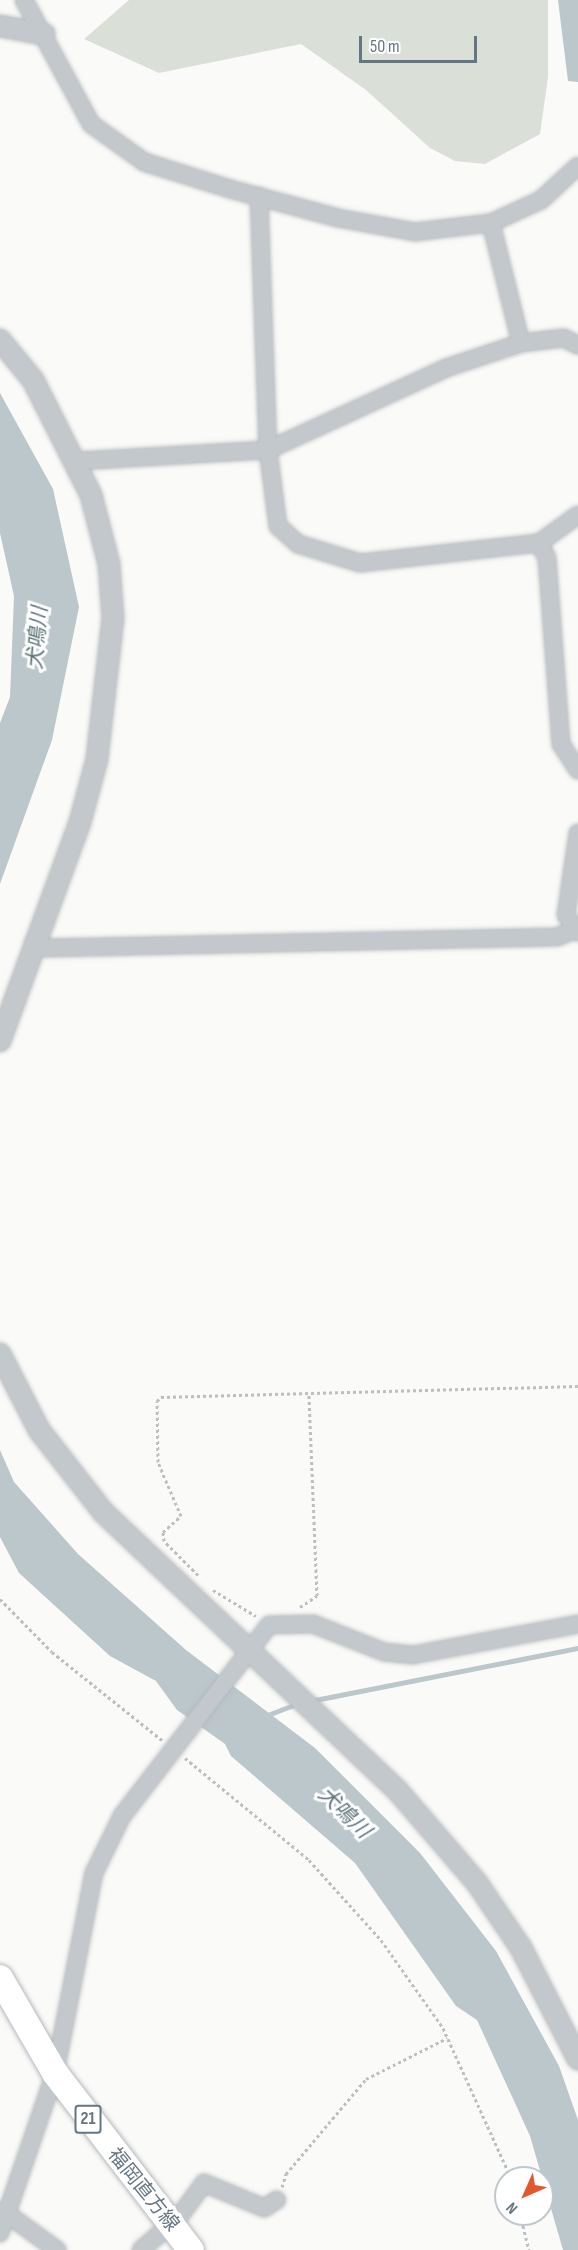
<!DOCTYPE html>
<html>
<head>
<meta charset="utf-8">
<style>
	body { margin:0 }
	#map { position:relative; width:578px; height:2250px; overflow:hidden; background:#fafaf8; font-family:"Sofia Sans Condensed","Noto Sans JP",sans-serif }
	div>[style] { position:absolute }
	.green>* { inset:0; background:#dadfd7 }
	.water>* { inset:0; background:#bbc7cb }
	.stream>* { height:4.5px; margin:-2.25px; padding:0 2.25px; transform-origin:2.25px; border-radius:2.25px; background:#bbc7cb }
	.path>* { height:3px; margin-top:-1.5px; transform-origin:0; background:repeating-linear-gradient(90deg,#bbbfc2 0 3px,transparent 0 6px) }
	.roads { filter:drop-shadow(0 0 2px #b5babe) drop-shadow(0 0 2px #b5babe) }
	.minor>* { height:16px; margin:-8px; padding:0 8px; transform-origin:8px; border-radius:8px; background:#c3c8cc }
	.tertiary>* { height:20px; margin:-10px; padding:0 10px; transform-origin:10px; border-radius:10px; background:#c3c8cc }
	.primary>* { height:26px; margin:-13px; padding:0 13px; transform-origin:13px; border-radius:13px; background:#fff }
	span { translate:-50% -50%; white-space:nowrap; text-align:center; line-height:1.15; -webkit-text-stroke:6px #fff; paint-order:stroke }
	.shield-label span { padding:2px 4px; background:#fff; border:2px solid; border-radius:4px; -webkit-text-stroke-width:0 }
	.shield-label { font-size:18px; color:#657683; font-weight:700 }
	.street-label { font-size:20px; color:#657683 }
	.water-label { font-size:21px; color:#60757c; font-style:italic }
	.north { position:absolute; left:494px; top:2166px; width:60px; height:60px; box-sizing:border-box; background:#fff; border:2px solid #c1c8cd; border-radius:50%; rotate:225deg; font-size:16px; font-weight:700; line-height:24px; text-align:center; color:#657683 }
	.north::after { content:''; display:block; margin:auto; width:21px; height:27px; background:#e4572e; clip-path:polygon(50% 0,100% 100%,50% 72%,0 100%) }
	.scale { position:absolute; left:359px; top:36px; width:118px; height:27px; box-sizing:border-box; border:3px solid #657683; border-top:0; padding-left:8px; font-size:18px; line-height:21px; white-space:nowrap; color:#657683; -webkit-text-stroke:4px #fff; paint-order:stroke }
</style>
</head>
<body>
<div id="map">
	<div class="green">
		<i style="clip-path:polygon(129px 0,548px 0,548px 77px,540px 134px,485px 164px,455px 161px,430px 148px,366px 90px,301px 44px,159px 73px,84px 39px)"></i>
	</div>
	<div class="water">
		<i style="clip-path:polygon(558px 0,578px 0,578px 82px,568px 81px)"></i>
		<i style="clip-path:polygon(0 393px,53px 489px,79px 607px,52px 740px,0 884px,0 723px,10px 697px,14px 596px,0 533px)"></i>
		<i style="clip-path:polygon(0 1450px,14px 1482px,78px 1554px,186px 1650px,315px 1748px,420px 1853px,496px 1951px,559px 2066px,578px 2120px,578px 2250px,563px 2250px,530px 2136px,477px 2020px,456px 2006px,355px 1863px,231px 1756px,225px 1744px,177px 1710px,156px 1681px,110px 1656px,19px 1573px,0 1537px)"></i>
	</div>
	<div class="stream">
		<i style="left:310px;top:1701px;width:273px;rotate:-11.2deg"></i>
		<i style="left:265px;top:1716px;width:33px;rotate:-21deg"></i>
	</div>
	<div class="path">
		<i style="left:198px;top:1575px;width:48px;rotate:-135deg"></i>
		<i style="left:164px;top:1541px;width:9px;rotate:-96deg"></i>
		<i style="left:163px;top:1532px;width:24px;rotate:-42deg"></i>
		<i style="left:181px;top:1516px;width:59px;rotate:-113.1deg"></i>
		<i style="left:158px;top:1462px;width:61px;rotate:-90.9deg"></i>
		<i style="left:157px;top:1401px;width:6px;rotate:-45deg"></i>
		<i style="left:161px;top:1397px;width:417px;rotate:-1.5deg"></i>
		<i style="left:213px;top:1590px;width:50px;rotate:31.2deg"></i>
		<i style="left:0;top:1599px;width:74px;rotate:45.5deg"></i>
		<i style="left:52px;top:1652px;width:142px;rotate:38.7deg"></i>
		<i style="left:300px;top:1607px;width:20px;rotate:-33deg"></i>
		<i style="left:317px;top:1596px;width:203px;rotate:-92.3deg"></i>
		<i style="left:185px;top:1758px;width:161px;rotate:39.4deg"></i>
		<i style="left:309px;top:1860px;width:108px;rotate:48deg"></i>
		<i style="left:381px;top:1940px;width:108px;rotate:54.8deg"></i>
		<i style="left:443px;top:2028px;width:165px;rotate:65.6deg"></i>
		<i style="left:282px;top:2187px;width:14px;rotate:-73deg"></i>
		<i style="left:286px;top:2174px;width:124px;rotate:-49.9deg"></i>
		<i style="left:366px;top:2079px;width:91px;rotate:-26.8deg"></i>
		<i style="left:520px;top:2214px;width:37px;rotate:76deg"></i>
	</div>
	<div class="roads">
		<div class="minor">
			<i style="left:24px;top:0;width:141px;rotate:61.6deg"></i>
			<i style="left:91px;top:124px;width:65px;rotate:35.6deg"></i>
			<i style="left:144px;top:162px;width:90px;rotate:17.4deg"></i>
			<i style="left:230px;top:189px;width:112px;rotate:15deg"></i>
			<i style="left:338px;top:218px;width:78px;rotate:10.3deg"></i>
			<i style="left:415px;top:232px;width:77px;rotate:-6.8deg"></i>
			<i style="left:491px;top:223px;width:55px;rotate:-24.7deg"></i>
			<i style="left:541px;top:200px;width:50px;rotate:-42.6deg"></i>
			<i style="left:259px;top:196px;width:254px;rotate:88deg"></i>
			<i style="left:268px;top:450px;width:77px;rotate:82.5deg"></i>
			<i style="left:278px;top:526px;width:27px;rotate:42deg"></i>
			<i style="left:298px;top:544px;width:65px;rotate:17deg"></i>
			<i style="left:360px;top:563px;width:180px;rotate:-6.4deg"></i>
			<i style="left:539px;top:543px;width:17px;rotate:62deg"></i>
			<i style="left:547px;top:558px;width:187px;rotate:85.7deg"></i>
			<i style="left:561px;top:744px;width:31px;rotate:57deg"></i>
			<i style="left:491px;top:223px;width:124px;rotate:76deg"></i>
			<i style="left:77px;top:461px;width:191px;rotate:-3.3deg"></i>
			<i style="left:268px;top:450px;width:196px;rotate:-24.7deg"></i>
			<i style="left:446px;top:368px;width:79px;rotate:-18.4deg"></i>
			<i style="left:521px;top:343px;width:43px;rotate:-6.6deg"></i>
			<i style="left:564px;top:338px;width:16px;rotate:27deg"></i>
			<i style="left:539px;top:543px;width:48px;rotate:-35.7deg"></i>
			<i style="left:578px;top:833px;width:83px;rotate:98.3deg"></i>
			<i style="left:566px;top:915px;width:21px;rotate:55deg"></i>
			<i style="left:33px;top:943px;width:14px;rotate:21deg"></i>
			<i style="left:46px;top:948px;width:511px;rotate:-1.23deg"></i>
			<i style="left:557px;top:937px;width:18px;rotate:-22deg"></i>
			<i style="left:3px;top:2211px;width:67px;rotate:35.8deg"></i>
			<i style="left:0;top:2233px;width:169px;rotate:-71deg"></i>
			<i style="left:55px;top:2073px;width:204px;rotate:-79deg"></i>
			<i style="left:94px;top:1873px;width:64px;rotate:-63.8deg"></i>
			<i style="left:122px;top:1816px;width:241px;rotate:-52.4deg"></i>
			<i style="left:269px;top:1625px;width:44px;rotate:-1.3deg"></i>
			<i style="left:313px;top:1624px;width:76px;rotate:21.5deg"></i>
			<i style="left:384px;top:1652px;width:29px;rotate:6deg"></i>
			<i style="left:413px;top:1655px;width:168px;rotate:-10.6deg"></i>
			<i style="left:141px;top:2250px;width:50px;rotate:-41deg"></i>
			<i style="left:179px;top:2217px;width:42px;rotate:-53.7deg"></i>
			<i style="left:204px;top:2183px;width:65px;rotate:22.6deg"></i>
			<i style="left:264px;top:2208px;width:15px;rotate:-32deg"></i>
		</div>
		<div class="tertiary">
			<i style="left:0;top:26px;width:45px;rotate:10.3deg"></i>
			<i style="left:0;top:340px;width:52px;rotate:50.5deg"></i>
			<i style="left:33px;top:380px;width:129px;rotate:63.2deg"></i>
			<i style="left:91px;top:495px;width:71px;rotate:75.4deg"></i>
			<i style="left:109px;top:564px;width:54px;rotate:85.8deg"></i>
			<i style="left:113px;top:618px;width:142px;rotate:96.5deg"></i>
			<i style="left:97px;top:759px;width:65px;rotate:105.1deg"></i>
			<i style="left:80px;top:822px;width:233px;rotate:110.1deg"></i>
			<i style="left:0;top:1354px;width:85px;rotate:62.8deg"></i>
			<i style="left:39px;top:1430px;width:104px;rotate:52deg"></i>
			<i style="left:103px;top:1512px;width:405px;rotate:43.4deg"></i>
			<i style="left:397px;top:1790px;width:123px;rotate:49.3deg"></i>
			<i style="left:477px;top:1883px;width:78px;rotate:55.9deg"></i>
			<i style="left:521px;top:1948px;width:125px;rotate:62.8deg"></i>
		</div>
		<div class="primary">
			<i style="left:0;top:1978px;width:110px;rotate:59.9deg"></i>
			<i style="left:55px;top:2073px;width:223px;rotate:52.5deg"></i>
		</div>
	</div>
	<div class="shield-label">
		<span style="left:88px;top:2119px">21</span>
	</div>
	<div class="street-label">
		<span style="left:143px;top:2190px;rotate:51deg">福岡直方線</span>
	</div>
	<div class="water-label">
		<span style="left:38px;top:638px;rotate:-85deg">犬鳴川</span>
		<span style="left:344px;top:1813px;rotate:44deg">犬鳴川</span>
	</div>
	<div class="north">N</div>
	<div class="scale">50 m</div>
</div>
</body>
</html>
